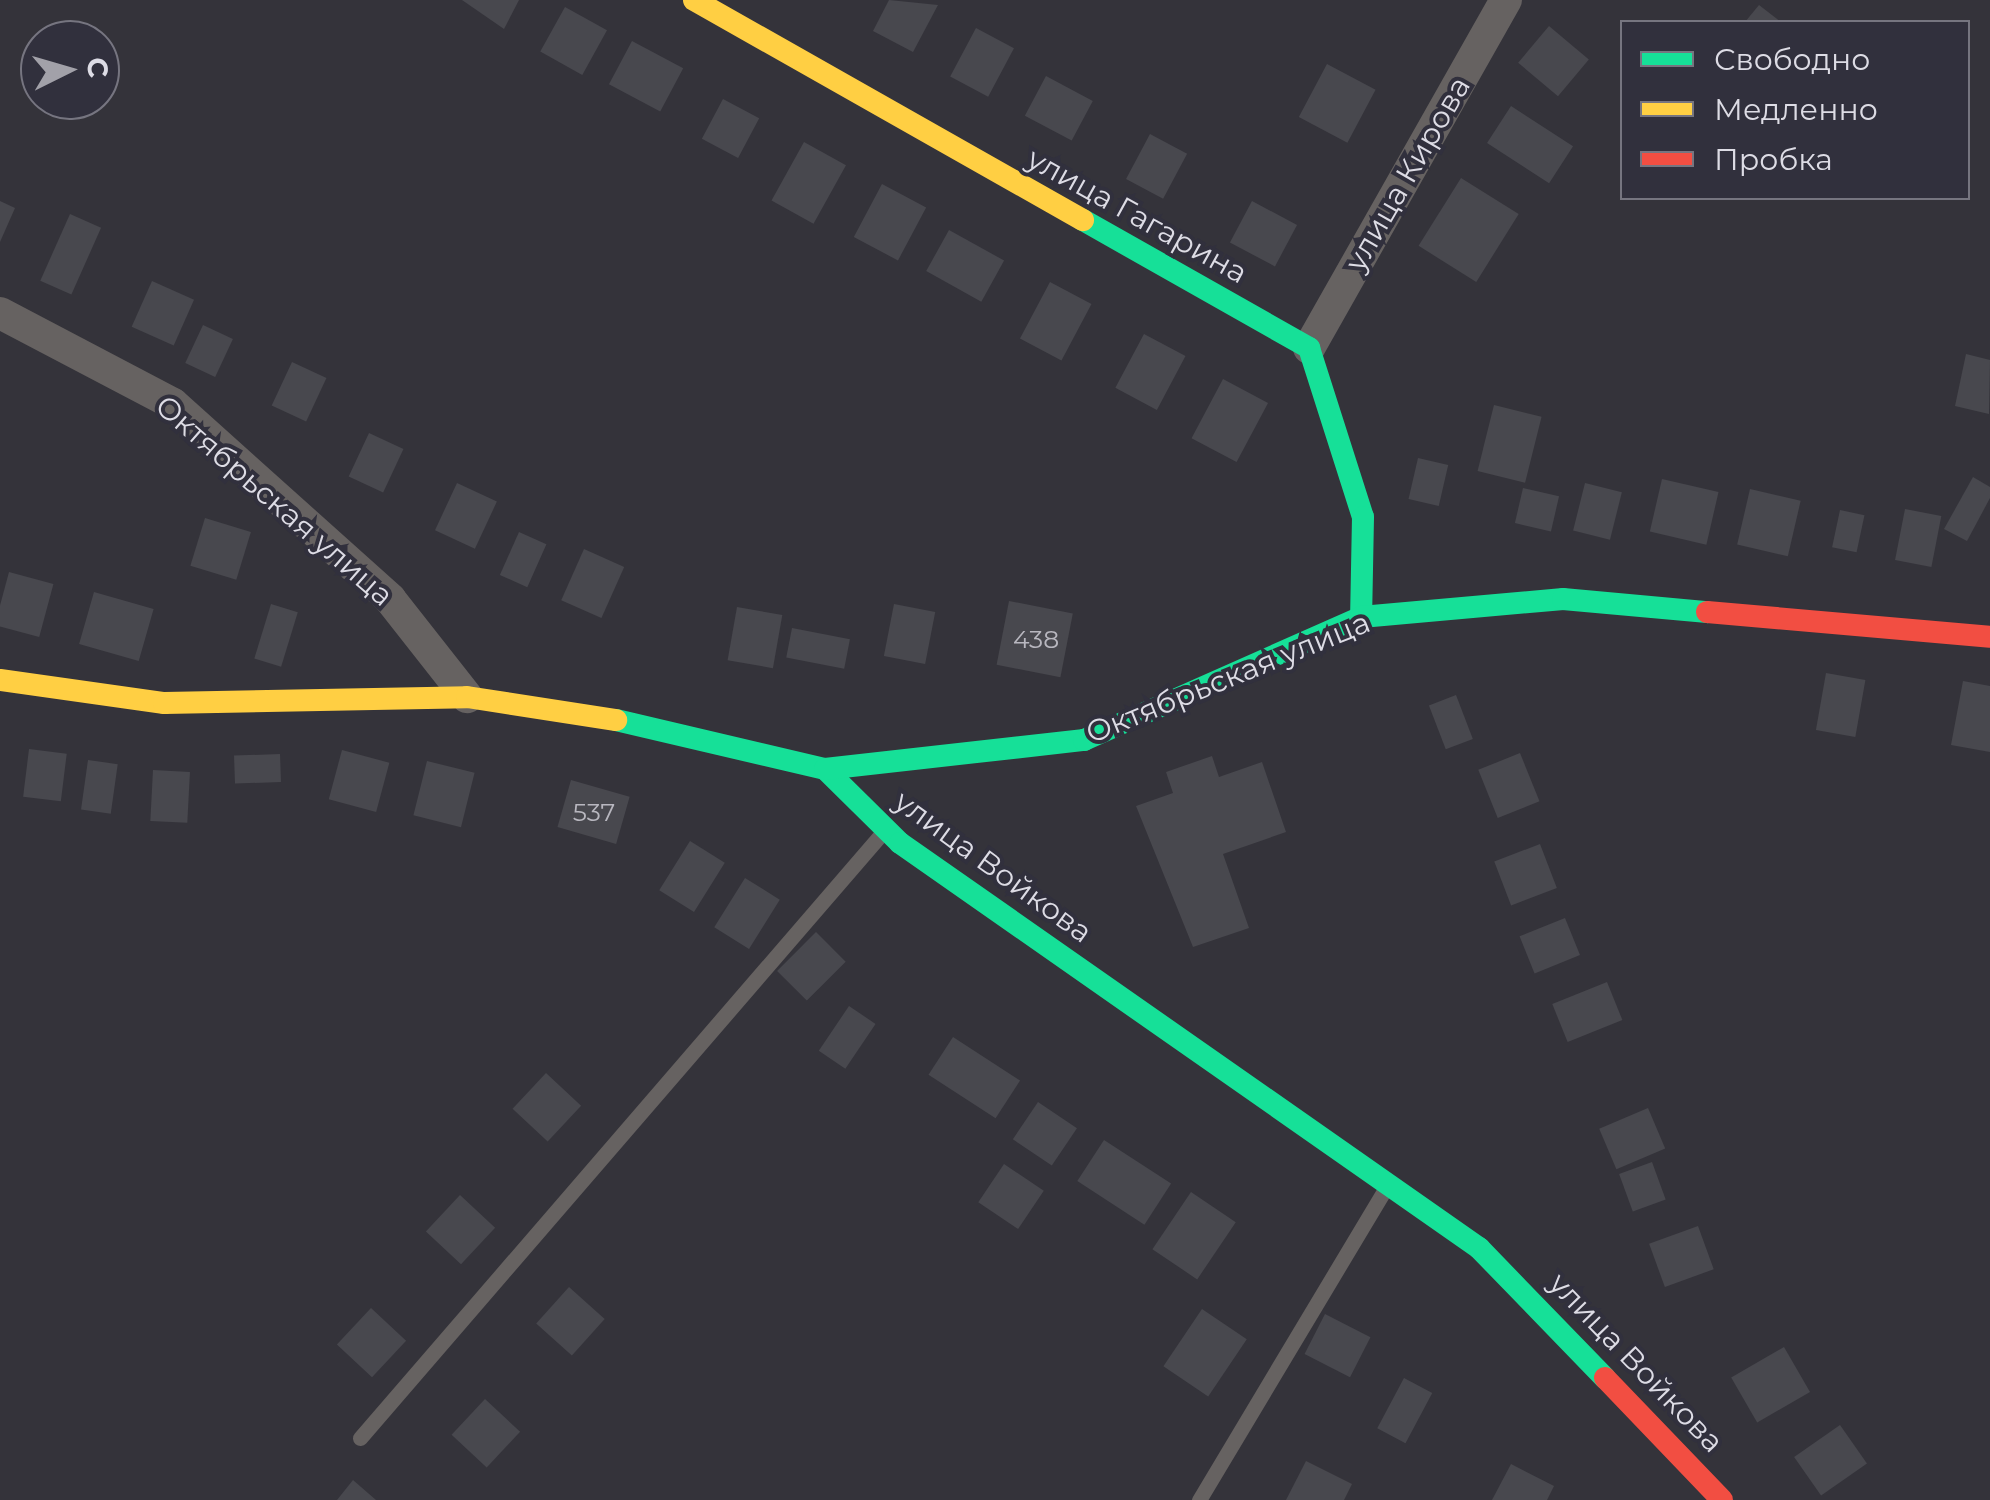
<!DOCTYPE html>
<html>
<head>
<meta charset="utf-8">
<style>
	body { margin:0 }
	#map { position:relative; width:1990px; height:1500px; overflow:hidden; background:#34333a; font-family:Montserrat,sans-serif }
	div>[style] { position:absolute }
	.building>* { inset:0; background:#48484e; transform-origin:0 0 }
	.lane>* { height:15px; margin:-7.5px; padding:0 7.5px; transform-origin:7.5px; border-radius:7.5px; background:#666261 }
	.street>* { height:32px; margin:-16px; padding:0 16px; transform-origin:16px; border-radius:16px; background:#666261 }
	.fast>* { height:22px; margin:-11px; padding:0 11px; transform-origin:11px; border-radius:11px; background:#16e098 }
	.slow>* { height:22px; margin:-11px; padding:0 11px; transform-origin:11px; border-radius:11px; background:#ffcf43 }
	.jam>* { height:22px; margin:-11px; padding:0 11px; transform-origin:11px; border-radius:11px; background:#f24e42 }
	span { translate:-50% -50%; white-space:nowrap; text-align:center; line-height:1.15; -webkit-text-stroke:8px #31303d; paint-order:stroke }
	.number-label { font-size:25px; color:#b8b7bf }
	.number-label span { -webkit-text-stroke-width:0 }
	.street-label { font-size:30px; color:#dddce5 }
	.legend { position:absolute; left:1620px; top:20px; width:350px; height:180px; box-sizing:border-box; background:#31303d; border:2px solid #767580; margin:0; padding:12px 18px; list-style:none; font-size:30px; color:#dddce5 }
	.legend li { display:flex; align-items:center; gap:20px; height:50px }
	.legend b { width:50px; border:2px solid #767580 }
	.north { position:absolute; left:20px; top:20px; width:100px; height:100px; box-sizing:border-box; background:#31303d; border:2px solid #767580; border-radius:50%; rotate:85deg; font-size:28px; font-weight:700; line-height:40px; text-align:center; color:#dddce5 }
	.north::after { content:''; display:block; margin:auto; width:35px; height:45px; background:#a2a1a9; clip-path:polygon(50% 0,100% 100%,50% 72%,0 100%) }
</style>
</head>
<body>
<div id="map">
	<div class="building">
		<i style="clip-path:polygon(462px 0,519px 0,504px 29px)"></i>
		<i style="clip-path:polygon(889px 0,938px 5px,913px 52px,873px 31px)"></i>
		<i style="clip-path:polygon(1759px 5px,1781px 22px,1745px 22px)"></i>
		<i style="left:565px;top:7px;width:48px;height:51px;rotate:29deg"></i>
		<i style="left:1549px;top:26px;width:52px;height:48px;rotate:40deg"></i>
		<i style="left:976px;top:28px;width:43px;height:55px;rotate:28deg"></i>
		<i style="left:632px;top:41px;width:58px;height:49px;rotate:28deg"></i>
		<i style="left:1327px;top:64px;width:55px;height:60px;rotate:28deg"></i>
		<i style="left:1046px;top:76px;width:53px;height:45px;rotate:28deg"></i>
		<i style="left:723px;top:99px;width:41px;height:45px;rotate:28deg"></i>
		<i style="left:1511px;top:106px;width:74px;height:44px;rotate:33deg"></i>
		<i style="left:1150px;top:134px;width:42px;height:51px;rotate:28deg"></i>
		<i style="left:804px;top:142px;width:48px;height:67px;rotate:29deg"></i>
		<i style="left:1461px;top:178px;width:68px;height:80px;rotate:32deg"></i>
		<i style="left:882px;top:184px;width:50px;height:60px;rotate:28deg"></i>
		<i style="clip-path:polygon(0 201px,15px 208px,0 242px)"></i>
		<i style="left:1252px;top:201px;width:51px;height:47px;rotate:28deg"></i>
		<i style="left:70px;top:214px;width:34px;height:73px;rotate:24deg"></i>
		<i style="left:949px;top:230px;width:63px;height:47px;rotate:29deg"></i>
		<i style="left:152px;top:281px;width:46px;height:50px;rotate:24deg"></i>
		<i style="left:1050px;top:282px;width:47px;height:64px;rotate:28deg"></i>
		<i style="left:203px;top:325px;width:33px;height:42px;rotate:25deg"></i>
		<i style="left:1144px;top:334px;width:47px;height:61px;rotate:28deg"></i>
		<i style="clip-path:polygon(1966px 354px,1990px 360px,1989px 414px,1955px 406px)"></i>
		<i style="left:292px;top:362px;width:38px;height:48px;rotate:25deg"></i>
		<i style="left:1223px;top:379px;width:51px;height:67px;rotate:28deg"></i>
		<i style="left:1494px;top:405px;width:49px;height:68px;rotate:14deg"></i>
		<i style="left:369px;top:433px;width:38px;height:48px;rotate:25deg"></i>
		<i style="left:1418px;top:458px;width:31px;height:42px;rotate:13deg"></i>
		<i style="clip-path:polygon(1973px 477px,1990px 487px,1990px 498px,1967px 541px,1944px 529px)"></i>
		<i style="left:1662px;top:479px;width:58px;height:54px;rotate:13deg"></i>
		<i style="left:457px;top:483px;width:44px;height:52px;rotate:25deg"></i>
		<i style="left:1585px;top:483px;width:38px;height:49px;rotate:14deg"></i>
		<i style="left:1523px;top:488px;width:37px;height:36px;rotate:13deg"></i>
		<i style="left:1750px;top:489px;width:52px;height:57px;rotate:13deg"></i>
		<i style="left:1905px;top:509px;width:37px;height:52px;rotate:11deg"></i>
		<i style="left:1840px;top:510px;width:25px;height:38px;rotate:12deg"></i>
		<i style="left:205px;top:518px;width:48px;height:50px;rotate:17deg"></i>
		<i style="left:519px;top:532px;width:30px;height:47px;rotate:24deg"></i>
		<i style="left:584px;top:549px;width:44px;height:56px;rotate:24deg"></i>
		<i style="left:9px;top:572px;width:46px;height:55px;rotate:15deg"></i>
		<i style="left:94px;top:592px;width:62px;height:54px;rotate:16deg"></i>
		<i style="left:1009px;top:601px;width:65px;height:65px;rotate:11deg"></i>
		<i style="left:271px;top:604px;width:28px;height:57px;rotate:17deg"></i>
		<i style="left:894px;top:604px;width:42px;height:53px;rotate:11deg"></i>
		<i style="left:737px;top:607px;width:46px;height:54px;rotate:10deg"></i>
		<i style="left:792px;top:628px;width:59px;height:30px;rotate:11deg"></i>
		<i style="left:1826px;top:673px;width:40px;height:58px;rotate:10deg"></i>
		<i style="clip-path:polygon(1963px 681px,1990px 686px,1990px 752px,1951px 745px)"></i>
		<i style="left:1456px;top:695px;width:47px;height:29px;rotate:69deg"></i>
		<i style="left:29px;top:749px;width:38px;height:48px;rotate:7deg"></i>
		<i style="left:342px;top:750px;width:49px;height:51px;rotate:15deg"></i>
		<i style="left:1520px;top:753px;width:52px;height:45px;rotate:68deg"></i>
		<i style="left:280px;top:754px;width:28px;height:46px;rotate:88deg"></i>
		<i style="clip-path:polygon(1212px 756px,1219px 777px,1262px 762px,1286px 832px,1223px 854px,1249px 928px,1193px 947px,1136px 806px,1173px 793px,1166px 772px)"></i>
		<i style="left:88px;top:760px;width:30px;height:50px;rotate:8deg"></i>
		<i style="left:427px;top:761px;width:49px;height:56px;rotate:14deg"></i>
		<i style="left:153px;top:770px;width:37px;height:51px;rotate:3deg"></i>
		<i style="left:571px;top:780px;width:61px;height:49px;rotate:16deg"></i>
		<i style="left:690px;top:841px;width:41px;height:58px;rotate:32deg"></i>
		<i style="left:1540px;top:844px;width:47px;height:49px;rotate:69deg"></i>
		<i style="left:745px;top:878px;width:41px;height:58px;rotate:32deg"></i>
		<i style="left:1565px;top:918px;width:40px;height:49px;rotate:68deg"></i>
		<i style="left:816px;top:932px;width:42px;height:55px;rotate:45deg"></i>
		<i style="left:1607px;top:982px;width:41px;height:59px;rotate:68deg"></i>
		<i style="left:849px;top:1006px;width:32px;height:54px;rotate:34deg"></i>
		<i style="left:953px;top:1037px;width:80px;height:45px;rotate:33deg"></i>
		<i style="left:546px;top:1073px;width:48px;height:49px;rotate:43deg"></i>
		<i style="left:1038px;top:1102px;width:47px;height:45px;rotate:34deg"></i>
		<i style="left:1648px;top:1108px;width:44px;height:53px;rotate:67deg"></i>
		<i style="left:1104px;top:1140px;width:80px;height:49px;rotate:33deg"></i>
		<i style="left:1652px;top:1162px;width:40px;height:35px;rotate:70deg"></i>
		<i style="left:1004px;top:1164px;width:48px;height:46px;rotate:34deg"></i>
		<i style="left:1191px;top:1192px;width:54px;height:69px;rotate:34deg"></i>
		<i style="left:460px;top:1195px;width:48px;height:50px;rotate:43deg"></i>
		<i style="left:1698px;top:1226px;width:46px;height:52px;rotate:70deg"></i>
		<i style="left:569px;top:1287px;width:48px;height:49px;rotate:42deg"></i>
		<i style="left:371px;top:1308px;width:48px;height:50px;rotate:43deg"></i>
		<i style="left:1202px;top:1309px;width:54px;height:69px;rotate:34deg"></i>
		<i style="left:1325px;top:1314px;width:51px;height:45px;rotate:27deg"></i>
		<i style="left:1784px;top:1347px;width:52px;height:61px;rotate:60deg"></i>
		<i style="left:1404px;top:1378px;width:32px;height:57px;rotate:28deg"></i>
		<i style="left:485px;top:1399px;width:48px;height:49px;rotate:43deg"></i>
		<i style="left:1840px;top:1425px;width:47px;height:56px;rotate:55deg"></i>
		<i style="clip-path:polygon(1306px 1461px,1352px 1484px,1344px 1500px,1286px 1500px)"></i>
		<i style="clip-path:polygon(1511px 1464px,1554px 1486px,1547px 1500px,1492px 1500px)"></i>
		<i style="clip-path:polygon(353px 1480px,376px 1500px,337px 1500px)"></i>
	</div>
	<div class="lane">
		<i style="left:360px;top:1438px;width:800px;rotate:-49.2deg"></i>
		<i style="left:1199px;top:1500px;width:365px;rotate:-59.1deg"></i>
	</div>
	<div class="street">
		<i style="left:0;top:313px;width:195px;rotate:27.7deg"></i>
		<i style="left:173px;top:404px;width:292px;rotate:41.9deg"></i>
		<i style="left:390px;top:599px;width:125px;rotate:51.8deg"></i>
		<i style="left:1309px;top:348px;width:400px;rotate:-60.5deg"></i>
	</div>
	<div class="fast">
		<i style="left:1083px;top:220px;width:260px;rotate:29.5deg"></i>
		<i style="left:1309px;top:348px;width:177px;rotate:72.3deg"></i>
		<i style="left:1363px;top:517px;width:100px;rotate:91.1deg"></i>
		<i style="left:616px;top:720px;width:215px;rotate:13.2deg"></i>
		<i style="left:825px;top:769px;width:105px;rotate:44.6deg"></i>
		<i style="left:900px;top:843px;width:707px;rotate:34.97deg"></i>
		<i style="left:1479px;top:1248px;width:181px;rotate:45.9deg"></i>
		<i style="left:825px;top:769px;width:261px;rotate:-6.4deg"></i>
		<i style="left:1084px;top:740px;width:303px;rotate:-23.9deg"></i>
		<i style="left:1361px;top:617px;width:203px;rotate:-5.1deg"></i>
		<i style="left:1563px;top:599px;width:145px;rotate:5.2deg"></i>
	</div>
	<div class="slow">
		<i style="left:694px;top:0;width:447px;rotate:29.5deg"></i>
		<i style="left:0;top:680px;width:166px;rotate:8deg"></i>
		<i style="left:164px;top:703px;width:303px;rotate:-1.1deg"></i>
		<i style="left:467px;top:697px;width:151px;rotate:8.8deg"></i>
	</div>
	<div class="jam">
		<i style="left:1707px;top:612px;width:284px;rotate:5deg"></i>
		<i style="left:1605px;top:1378px;width:169px;rotate:46.2deg"></i>
	</div>
	<div class="number-label">
		<span style="left:1036px;top:639px">438</span>
		<span style="left:594px;top:812px">537</span>
	</div>
	<div class="street-label">
		<span style="left:1408px;top:174px;rotate:-60deg">улица Кирова</span>
		<span style="left:1137px;top:216px;rotate:29deg">улица Гагарина</span>
		<span style="left:274px;top:501px;rotate:41deg">Октябрьская улица</span>
		<span style="left:1228px;top:678px;rotate:-22deg">Октябрьская улица</span>
		<span style="left:993px;top:867px;rotate:36deg">улица Войкова</span>
		<span style="left:1636px;top:1363px;rotate:46deg">улица Войкова</span>
	</div>
	<ul class="legend">
	<li><b style="height:12px;background:#16e098"></b>Свободно</li>
	<li><b style="height:12px;background:#ffcf43"></b>Медленно</li>
	<li><b style="height:12px;background:#f24e42"></b>Пробка</li>
	</ul>
	<div class="north">С</div>
</div>
</body>
</html>
